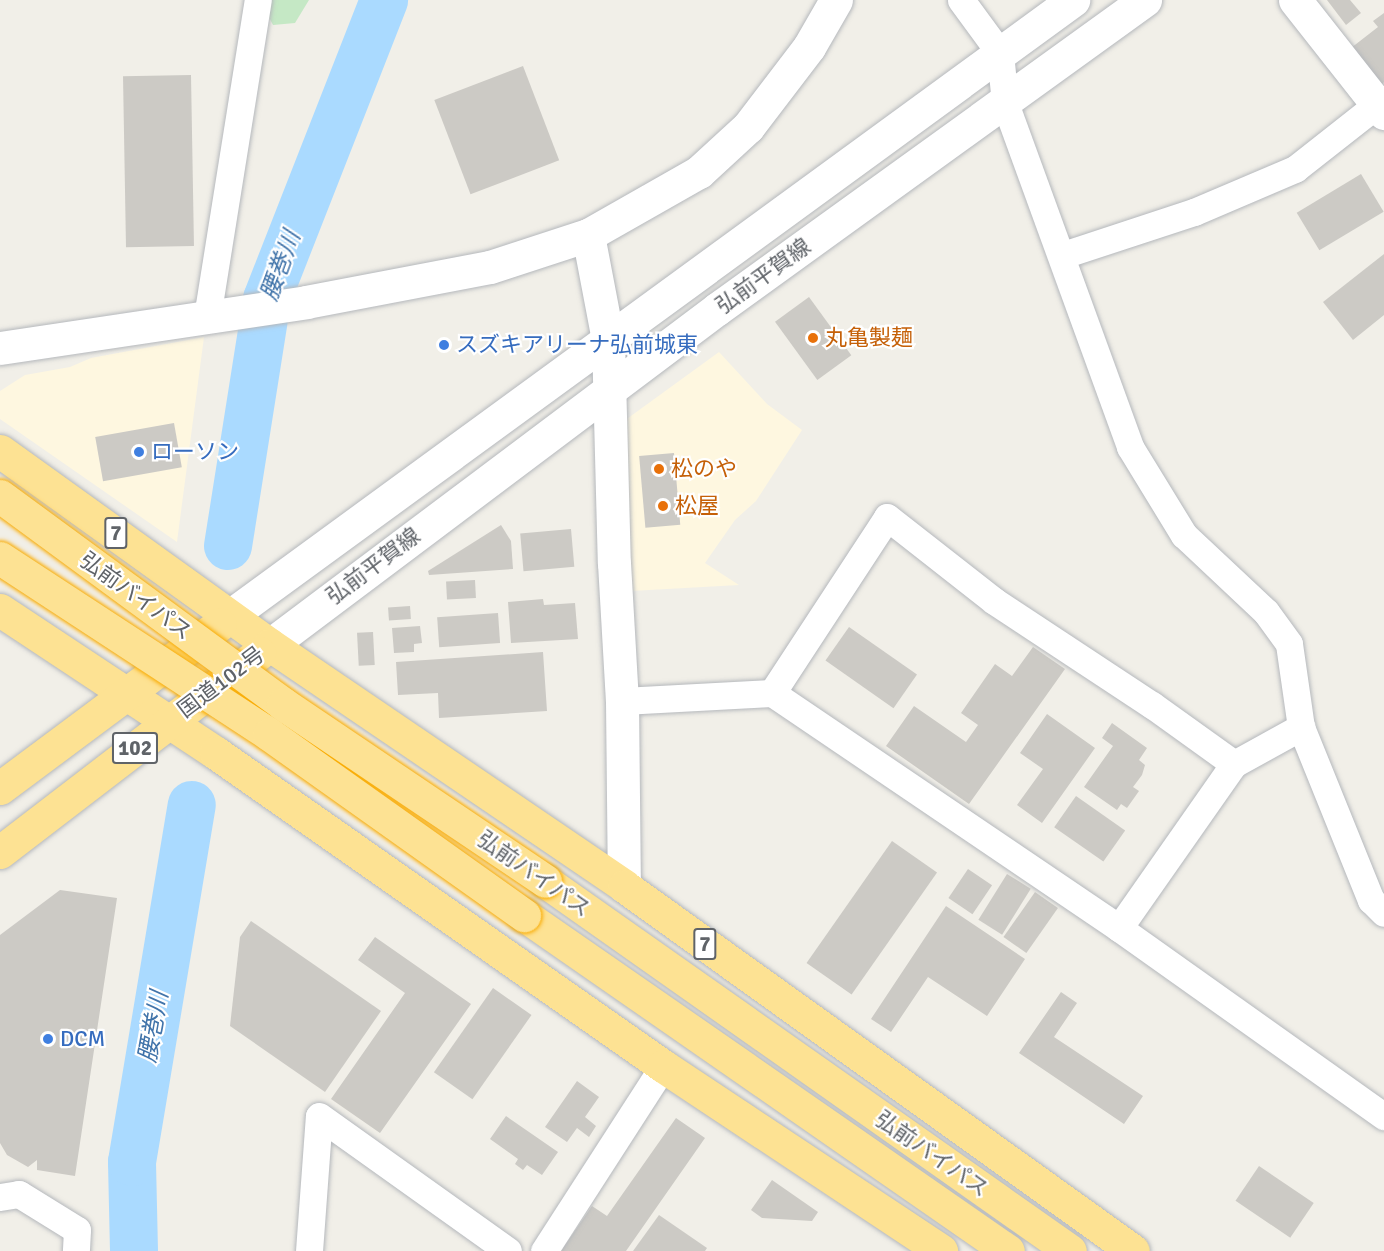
<!DOCTYPE html>
<html>
<head>
<meta charset="utf-8">
<style>
	body { margin:0 }
	#map { position:relative; width:1384px; height:1251px; overflow:hidden; background:#f1efe8; font-family:Signika,"Noto Sans JP",sans-serif }
	div>[style] { position:absolute }
	.commercial>* { inset:0; background:#fef7e0 }
	.green>* { inset:0; background:#c5e8c5 }
	.river>* { height:48px; margin:-24px; padding:0 24px; transform-origin:24px; border-radius:24px; background:#aadaff }
	.building>* { inset:0; background:#cccac5; transform-origin:0 0 }
	.roads { filter:drop-shadow(0 0 2px #b5b8bc) drop-shadow(0 0 2px #b5b8bc) }
	.street>* { height:27px; margin:-13.5px; padding:0 13.5px; transform-origin:13.5px; border-radius:13.5px; background:#fff }
	.secondary>* { height:33px; margin:-16.5px; padding:0 16.5px; transform-origin:16.5px; border-radius:16.5px; background:#fff }
	.highway>* { height:33px; margin:-16.5px; padding:0 16.5px; transform-origin:16.5px; border-radius:16.5px; background:#fde293 }
	.bridges { filter:drop-shadow(0 0 2px #f9ab00) drop-shadow(0 0 2px #f9ab00) }
	.highway-bridge>* { height:33px; margin:-16.5px; padding:0 16.5px; transform-origin:16.5px; border-radius:16.5px; background:#fde293 }
	.dots>* { width:16px; height:16px; translate:-50% -50%; box-sizing:border-box; border:3px solid #fff; border-radius:50% }
	span { translate:-50% -50%; white-space:nowrap; text-align:center; line-height:1.15; -webkit-text-stroke:4.5px #fff; paint-order:stroke }
	.shield-label span { padding:2px 4px; background:#fff; border:2px solid; border-radius:4px; -webkit-text-stroke-width:0 }
	.shield-label { font-size:21px; color:#5f6368; font-weight:700 }
	.street-label { font-size:22px; color:#5f6368 }
	.food-label { font-size:22px; color:#c56008 }
	.left { translate:0 -50%; text-align:left }
	.shop-label { font-size:22px; color:#366cbe }
	.water-label { font-size:24px; color:#4174aa; font-style:italic }
</style>
</head>
<body>
<div id="map">
	<div class="commercial">
		<i style="clip-path:polygon(204px 337px,177px 542px,0 419px,0 391px,25px 375px,70px 367px,91px 358px)"></i>
		<i style="clip-path:polygon(719px 352px,767px 404px,802px 430px,756px 501px,735px 520px,705px 563px,739px 585px,631px 591px,624px 421px)"></i>
	</div>
	<div class="green">
		<i style="clip-path:polygon(260px 0,309px 0,295px 23px,273px 25px)"></i>
	</div>
	<div class="river">
		<i style="left:228px;top:546px;width:250px;rotate:-81deg"></i>
		<i style="left:267px;top:299px;width:321px;rotate:-68.6deg"></i>
		<i style="left:134px;top:1251px;width:89px;rotate:-91.3deg"></i>
		<i style="left:132px;top:1162px;width:362px;rotate:-80.5deg"></i>
	</div>
	<div class="building">
		<i style="clip-path:polygon(1327px 0,1350px 0,1361px 13px,1346px 25px)"></i>
		<i style="clip-path:polygon(1384px 13px,1384px 82px,1381px 85px,1351px 48px,1378px 27px,1373px 21px)"></i>
		<i style="left:523px;top:66px;width:101px;height:95px;rotate:69deg"></i>
		<i style="left:191px;top:75px;width:171px;height:68px;rotate:89deg"></i>
		<i style="left:1361px;top:174px;width:44px;height:75px;rotate:59deg"></i>
		<i style="clip-path:polygon(1384px 254px,1384px 315px,1353px 340px,1323px 302px)"></i>
		<i style="left:809px;top:297px;width:72px;height:42px;rotate:54deg"></i>
		<i style="left:174px;top:423px;width:45px;height:80px;rotate:80deg"></i>
		<i style="left:674px;top:453px;width:72px;height:35px;rotate:85deg"></i>
		<i style="clip-path:polygon(501px 525px,511px 541px,513px 569px,429px 575px,428px 571px)"></i>
		<i style="left:571px;top:529px;width:38px;height:51px;rotate:85deg"></i>
		<i style="left:475px;top:580px;width:18px;height:29px;rotate:87deg"></i>
		<i style="clip-path:polygon(543px 599px,544px 605px,575px 603px,578px 639px,511px 643px,508px 602px)"></i>
		<i style="left:410px;top:606px;width:13px;height:22px;rotate:86deg"></i>
		<i style="left:498px;top:613px;width:30px;height:61px;rotate:86deg"></i>
		<i style="clip-path:polygon(420px 626px,422px 643px,414px 644px,414px 652px,394px 653px,392px 628px)"></i>
		<i style="left:849px;top:627px;width:83px;height:41px;rotate:35deg"></i>
		<i style="left:373px;top:632px;width:33px;height:16px;rotate:87deg"></i>
		<i style="clip-path:polygon(1033px 647px,1065px 669px,969px 804px,886px 746px,914px 706px,966px 742px,978px 725px,961px 713px,995px 664px,1012px 676px)"></i>
		<i style="clip-path:polygon(543px 652px,547px 711px,439px 718px,438px 693px,398px 695px,396px 662px)"></i>
		<i style="clip-path:polygon(1047px 714px,1095px 748px,1042px 823px,1017px 805px,1043px 769px,1020px 753px)"></i>
		<i style="clip-path:polygon(1112px 723px,1147px 748px,1139px 760px,1145px 765px,1142px 775px,1133px 787px,1139px 791px,1127px 808px,1121px 804px,1117px 810px,1084px 787px,1113px 746px,1102px 738px)"></i>
		<i style="left:1076px;top:796px;width:60px;height:38px;rotate:35deg"></i>
		<i style="left:892px;top:841px;width:55px;height:149px;rotate:35deg"></i>
		<i style="left:968px;top:869px;width:29px;height:35px;rotate:34deg"></i>
		<i style="left:1007px;top:874px;width:28px;height:54px;rotate:32deg"></i>
		<i style="clip-path:polygon(60px 890px,117px 898px,75px 1176px,37px 1170px,37px 1160px,28px 1167px,7px 1155px,0 1143px,0 935px)"></i>
		<i style="left:1035px;top:892px;width:28px;height:55px;rotate:35deg"></i>
		<i style="clip-path:polygon(946px 906px,1025px 959px,987px 1016px,928px 977px,891px 1032px,871px 1019px)"></i>
		<i style="clip-path:polygon(251px 921px,381px 1011px,325px 1092px,230px 1026px,240px 937px)"></i>
		<i style="clip-path:polygon(375px 937px,471px 1004px,380px 1133px,331px 1099px,405px 993px,358px 960px)"></i>
		<i style="left:493px;top:988px;width:47px;height:103px;rotate:35deg"></i>
		<i style="clip-path:polygon(1061px 992px,1077px 1003px,1054px 1037px,1143px 1096px,1124px 1124px,1019px 1053px)"></i>
		<i style="clip-path:polygon(577px 1081px,599px 1097px,585px 1117px,596px 1126px,589px 1137px,577px 1128px,567px 1142px,545px 1127px)"></i>
		<i style="clip-path:polygon(506px 1116px,558px 1152px,542px 1175px,527px 1165px,523px 1170px,515px 1164px,518px 1159px,490px 1139px)"></i>
		<i style="clip-path:polygon(676px 1118px,705px 1138px,626px 1251px,561px 1251px,592px 1206px,607px 1216px)"></i>
		<i style="left:1259px;top:1166px;width:66px;height:42px;rotate:34deg"></i>
		<i style="clip-path:polygon(772px 1180px,818px 1212px,812px 1221px,762px 1218px,751px 1210px)"></i>
		<i style="clip-path:polygon(659px 1215px,707px 1248px,705px 1251px,633px 1251px)"></i>
	</div>
	<div class="roads">
		<div class="street">
			<i style="left:961px;top:0;width:66px;rotate:53.7deg"></i>
			<i style="left:1000px;top:53px;width:50px;rotate:84.3deg"></i>
			<i style="left:1005px;top:103px;width:366px;rotate:70deg"></i>
			<i style="left:1130px;top:447px;width:103px;rotate:58.5deg"></i>
			<i style="left:1184px;top:535px;width:112px;rotate:43.2deg"></i>
			<i style="left:1266px;top:612px;width:39px;rotate:54deg"></i>
			<i style="left:1289px;top:644px;width:84px;rotate:81.8deg"></i>
			<i style="left:1301px;top:727px;width:187px;rotate:68deg"></i>
			<i style="left:1371px;top:900px;width:18px;rotate:45deg"></i>
			<i style="left:1063px;top:255px;width:138px;rotate:-18.2deg"></i>
			<i style="left:1194px;top:212px;width:110px;rotate:-23.1deg"></i>
			<i style="left:1295px;top:169px;width:113px;rotate:-38.2deg"></i>
			<i style="left:207px;top:317px;width:321px;rotate:-80.9deg"></i>
			<i style="left:772px;top:693px;width:210px;rotate:-56.8deg"></i>
			<i style="left:887px;top:517px;width:136px;rotate:38.1deg"></i>
			<i style="left:994px;top:601px;width:189px;rotate:33.4deg"></i>
			<i style="left:1152px;top:705px;width:101px;rotate:35.7deg"></i>
			<i style="left:622px;top:701px;width:150px;rotate:-3.1deg"></i>
			<i style="left:772px;top:693px;width:419px;rotate:34.1deg"></i>
			<i style="left:1119px;top:928px;width:325px;rotate:35.4deg"></i>
			<i style="left:1119px;top:928px;width:200px;rotate:-55deg"></i>
			<i style="left:1234px;top:764px;width:77px;rotate:-28.9deg"></i>
			<i style="left:0;top:1197px;width:19px;rotate:-9deg"></i>
			<i style="left:19px;top:1194px;width:68px;rotate:31.8deg"></i>
			<i style="left:77px;top:1230px;width:21px;rotate:93deg"></i>
			<i style="left:309px;top:1251px;width:135px;rotate:-85.8deg"></i>
			<i style="left:319px;top:1116px;width:232px;rotate:35.5deg"></i>
			<i style="left:544px;top:1251px;width:220px;rotate:-57.2deg"></i>
		</div>
		<div class="secondary">
			<i style="left:1295px;top:0;width:144px;rotate:51.8deg"></i>
			<i style="left:588px;top:235px;width:107px;rotate:79.2deg"></i>
			<i style="left:608px;top:340px;width:223px;rotate:88.5deg"></i>
			<i style="left:614px;top:563px;width:138px;rotate:86.7deg"></i>
			<i style="left:622px;top:701px;width:185px;rotate:89.4deg"></i>
			<i style="left:0;top:348px;width:309px;rotate:-8.5deg"></i>
			<i style="left:306px;top:302px;width:187px;rotate:-10.8deg"></i>
			<i style="left:490px;top:267px;width:103px;rotate:-18.1deg"></i>
			<i style="left:588px;top:235px;width:128px;rotate:-29.6deg"></i>
			<i style="left:699px;top:172px;width:67px;rotate:-42.6deg"></i>
			<i style="left:748px;top:127px;width:101px;rotate:-52.7deg"></i>
			<i style="left:809px;top:47px;width:54px;rotate:-60.1deg"></i>
			<i style="left:231px;top:615px;width:1043px;rotate:-36.14deg"></i>
			<i style="left:270px;top:645px;width:559px;rotate:-36.93deg"></i>
			<i style="left:717px;top:309px;width:528px;rotate:-35.83deg"></i>
		</div>
		<div class="highway">
			<i style="left:0;top:451px;width:332px;rotate:35.7deg"></i>
			<i style="left:270px;top:645px;width:428px;rotate:34.2deg"></i>
			<i style="left:624px;top:886px;width:626px;rotate:35.64deg"></i>
			<i style="left:0;top:610px;width:259px;rotate:33.5deg"></i>
			<i style="left:216px;top:753px;width:546px;rotate:35deg"></i>
			<i style="left:663px;top:1066px;width:334px;rotate:33.6deg"></i>
			<i style="left:0;top:788px;width:274px;rotate:-36.7deg"></i>
			<i style="left:0;top:852px;width:327px;rotate:-37.5deg"></i>
			<i style="left:545px;top:881px;width:642px;rotate:35.17deg"></i>
			<i style="left:524px;top:915px;width:589px;rotate:34.77deg"></i>
		</div>
	</div>
	<div class="bridges">
		<div class="highway-bridge">
			<i style="left:0;top:496px;width:351px;rotate:36.3deg"></i>
			<i style="left:283px;top:704px;width:316px;rotate:34deg"></i>
			<i style="left:0;top:558px;width:321px;rotate:33.2deg"></i>
			<i style="left:269px;top:734px;width:313px;rotate:35.4deg"></i>
		</div>
	</div>
	<div class="dots">
		<i style="left:813px;top:338px;background:#e8710a"></i>
		<i style="left:444px;top:345px;background:#3f7fe0"></i>
		<i style="left:139px;top:452px;background:#3f7fe0"></i>
		<i style="left:659px;top:469px;background:#e8710a"></i>
		<i style="left:663px;top:506px;background:#e8710a"></i>
		<i style="left:48px;top:1039px;background:#3f7fe0"></i>
	</div>
	<div class="shield-label">
		<span style="left:116px;top:533px">7</span>
		<span style="left:135px;top:748px">102</span>
		<span style="left:705px;top:944px">7</span>
	</div>
	<div class="street-label">
		<span style="left:763px;top:276px;rotate:-36deg">弘前平賀線</span>
		<span style="left:373px;top:566px;rotate:-37deg">弘前平賀線</span>
		<span style="left:136px;top:596px;rotate:36deg">弘前バイパス</span>
		<span style="left:221px;top:682px;rotate:-37deg">国道102号</span>
		<span style="left:534px;top:874px;rotate:35deg">弘前バイパス</span>
		<span style="left:932px;top:1154px;rotate:35deg">弘前バイパス</span>
	</div>
	<div class="food-label">
		<span class="left" style="left:825px;top:338px">丸亀製麺</span>
		<span class="left" style="left:671px;top:469px">松のや</span>
		<span class="left" style="left:675px;top:506px">松屋</span>
	</div>
	<div class="shop-label">
		<span class="left" style="left:456px;top:345px">スズキアリーナ弘前城東</span>
		<span class="left" style="left:151px;top:452px">ローソン</span>
		<span class="left" style="left:60px;top:1039px">DCM</span>
	</div>
	<div class="water-label">
		<span style="left:281px;top:266px;rotate:-70deg">腰巻川</span>
		<span style="left:154px;top:1027px;rotate:-80deg">腰巻川</span>
	</div>
</div>
</body>
</html>
